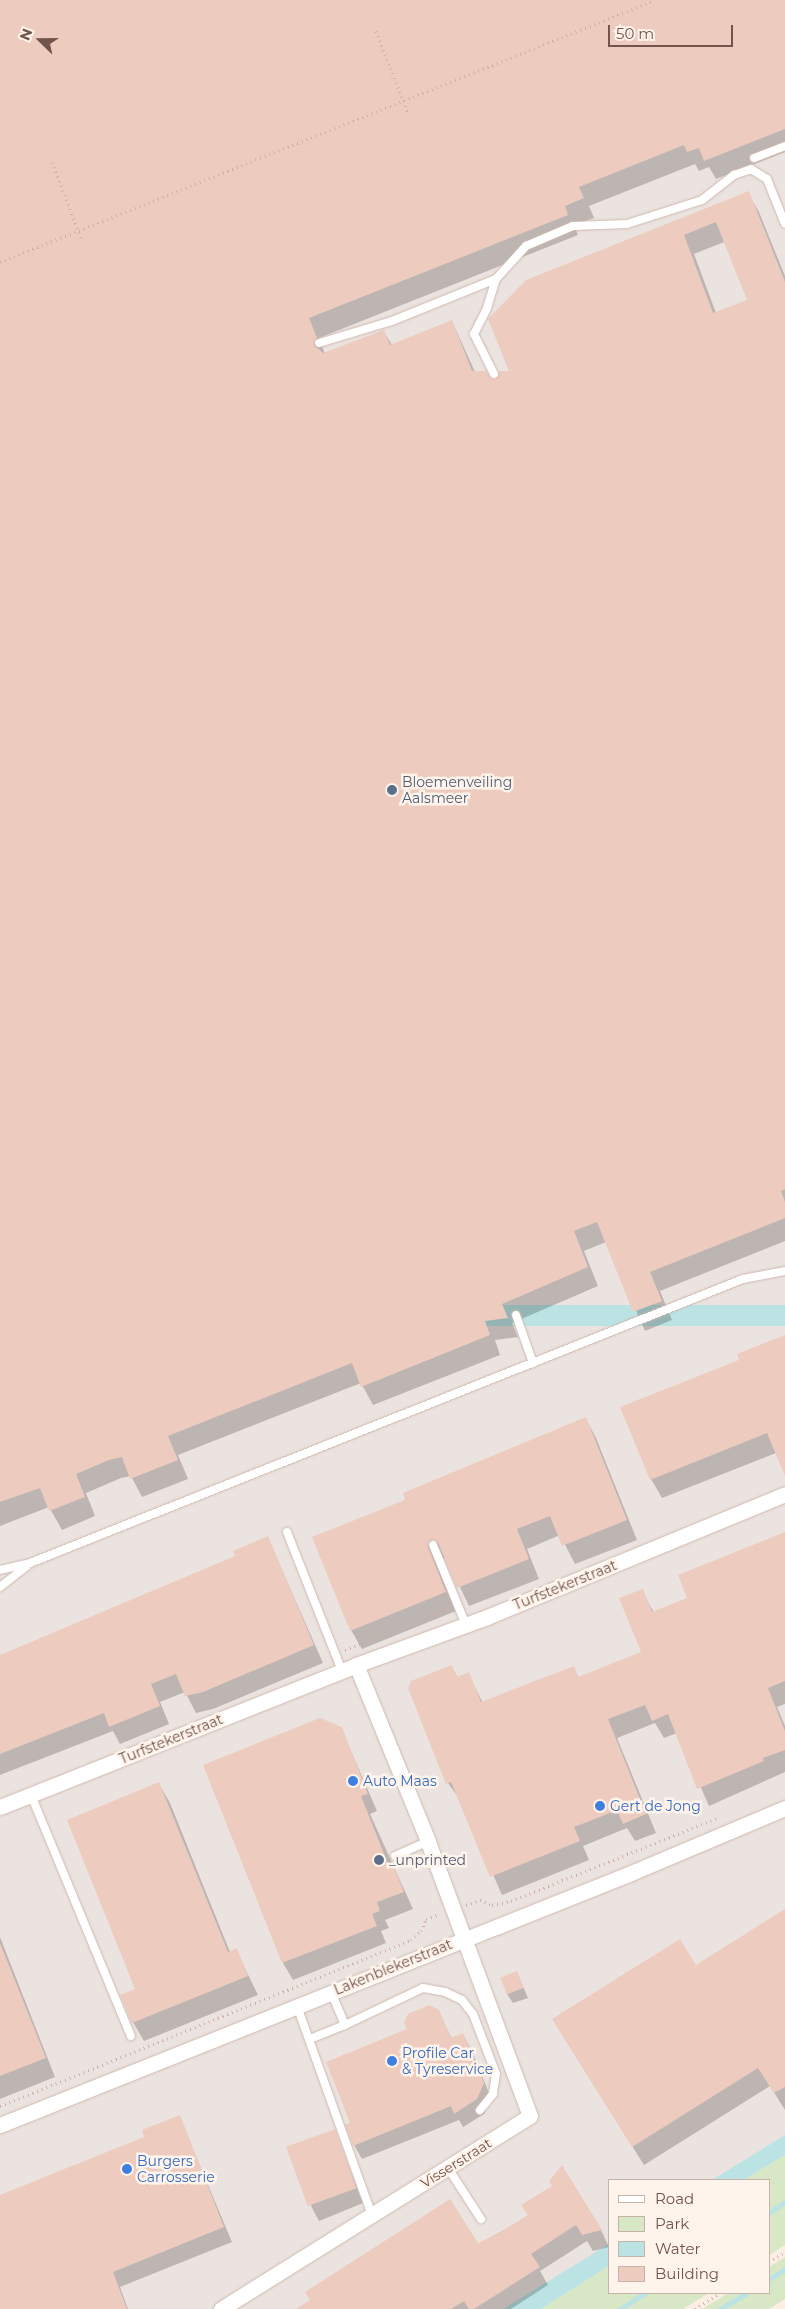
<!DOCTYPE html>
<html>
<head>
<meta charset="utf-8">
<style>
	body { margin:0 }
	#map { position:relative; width:785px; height:2309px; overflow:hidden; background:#fbefe5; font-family:Montserrat,sans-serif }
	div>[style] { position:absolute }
	.industrial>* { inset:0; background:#ebe3df }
	.green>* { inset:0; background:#d8e7c5 }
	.water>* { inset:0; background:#bbe3e3; transform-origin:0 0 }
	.shadow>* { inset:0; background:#0003 }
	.stream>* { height:5px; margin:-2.5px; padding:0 2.5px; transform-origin:2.5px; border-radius:2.5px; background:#bbe3e3 }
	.building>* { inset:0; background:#eecbbf; transform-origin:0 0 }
	.path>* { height:3px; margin-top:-1.5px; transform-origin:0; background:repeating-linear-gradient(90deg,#d3aea2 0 1px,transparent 0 5px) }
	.roads { filter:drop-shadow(0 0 1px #ceb8af) drop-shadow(0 0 1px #ceb8af) }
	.service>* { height:8px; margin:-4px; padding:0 4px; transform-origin:4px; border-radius:4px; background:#fff }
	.minor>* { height:15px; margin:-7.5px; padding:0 7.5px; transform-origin:7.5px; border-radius:7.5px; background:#fff }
	.dots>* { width:14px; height:14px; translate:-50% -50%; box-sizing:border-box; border:2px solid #fef4eb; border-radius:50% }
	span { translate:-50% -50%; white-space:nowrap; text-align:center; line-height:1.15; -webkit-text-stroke:5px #fef4eb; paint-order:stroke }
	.service-label { font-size:14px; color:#4e5e75 }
	.left { translate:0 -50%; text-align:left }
	.street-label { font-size:14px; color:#72544c }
	.shop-label { font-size:14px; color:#366cbe }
	.legend { position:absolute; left:608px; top:2179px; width:162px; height:115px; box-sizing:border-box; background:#fef4eb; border:1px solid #c6b4ab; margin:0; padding:6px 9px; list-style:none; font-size:15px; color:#72544c }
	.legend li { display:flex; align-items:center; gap:10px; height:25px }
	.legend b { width:25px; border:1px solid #c6b4ab }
	.north { position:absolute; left:15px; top:15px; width:50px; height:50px; -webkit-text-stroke:4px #fef4eb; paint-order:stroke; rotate:292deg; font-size:14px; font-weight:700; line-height:20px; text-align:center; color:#72544c }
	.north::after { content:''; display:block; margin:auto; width:18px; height:22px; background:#72544c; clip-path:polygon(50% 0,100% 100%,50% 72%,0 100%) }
	.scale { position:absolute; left:608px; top:25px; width:125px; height:22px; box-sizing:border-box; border:2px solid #72544c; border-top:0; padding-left:6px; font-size:15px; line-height:18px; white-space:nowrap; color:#72544c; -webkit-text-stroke:4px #fef4eb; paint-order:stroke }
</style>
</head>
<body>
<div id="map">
	<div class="industrial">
		<i style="clip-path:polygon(0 0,785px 0,785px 2139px,720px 2180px,609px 2180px,609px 2250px,515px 2309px,0 2309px)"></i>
	</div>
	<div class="green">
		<i style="clip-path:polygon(785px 2155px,785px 2245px,769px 2255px,769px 2180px,744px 2180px)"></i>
		<i style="clip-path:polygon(785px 2257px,785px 2299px,769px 2309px,702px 2309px,728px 2293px,769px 2293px,769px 2267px)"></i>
		<i style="clip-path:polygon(609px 2266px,609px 2293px,709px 2293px,683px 2309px,541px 2309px)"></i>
	</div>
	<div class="water">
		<i style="left:785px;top:1305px;width:21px;height:845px;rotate:90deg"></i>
		<i style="clip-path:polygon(785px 2135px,785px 2155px,744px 2180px,712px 2180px)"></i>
		<i style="clip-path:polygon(609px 2244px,609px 2266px,541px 2309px,503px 2309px)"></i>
	</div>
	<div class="shadow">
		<i style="clip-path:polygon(evenodd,0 0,785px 0,785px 152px,716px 179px,709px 167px,699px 171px,695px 164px,589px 206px,594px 218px,574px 225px,578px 235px,319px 338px,325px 354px,384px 332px,392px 345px,452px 321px,475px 372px,497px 381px,510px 372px,489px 319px,748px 193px,759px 212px,785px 276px,785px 1241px,660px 1291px,672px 1320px,645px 1331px,606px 1242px,584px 1251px,598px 1286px,512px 1323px,518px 1337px,495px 1340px,500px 1355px,373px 1405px,361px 1383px,178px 1455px,188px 1479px,142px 1497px,131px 1476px,121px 1478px,86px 1493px,95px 1516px,62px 1530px,49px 1507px,0 1526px,0 0,724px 242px,749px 300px,716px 313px,694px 254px,724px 242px)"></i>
		<i style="clip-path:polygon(785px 1336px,785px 1470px,776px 1453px,662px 1498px,651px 1479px,740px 1361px)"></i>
		<i style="clip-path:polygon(586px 1419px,596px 1438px,637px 1540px,575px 1564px,560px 1535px,527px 1549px,539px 1579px,469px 1606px,447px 1560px,442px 1558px,438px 1567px,456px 1611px,362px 1649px,351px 1630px,407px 1500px)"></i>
		<i style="clip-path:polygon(785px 1534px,785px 1704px,777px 1707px,785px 1726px,785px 1772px,709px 1806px,677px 1733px,664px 1738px,655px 1723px,617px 1738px,656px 1833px,635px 1841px,627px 1828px,583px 1846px,589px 1860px,502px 1895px,460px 1800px,448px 1783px,451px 1666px,458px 1678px,468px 1674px,483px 1703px,573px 1667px,579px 1678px,642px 1653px,642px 1591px,654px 1613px,689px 1598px)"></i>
		<i style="clip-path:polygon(268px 1538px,323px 1663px,213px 1709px,196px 1713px,185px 1692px,160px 1702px,169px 1724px,120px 1744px,113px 1731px,0 1775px,0 1656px,236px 1557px)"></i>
		<i style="clip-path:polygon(341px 1728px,377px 1811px,370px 1814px,413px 1909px,385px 1920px,389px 1928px,381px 1931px,386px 1943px,293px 1980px,283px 1963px,204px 1765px)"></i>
		<i style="clip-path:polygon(159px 1784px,170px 1803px,230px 1952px,236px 1950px,258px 1995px,144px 2041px,133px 2022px)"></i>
		<i style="clip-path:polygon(785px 1910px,785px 2110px,770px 2086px,644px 2165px,565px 2039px,695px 1966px)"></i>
		<i style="clip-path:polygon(0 1937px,55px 2077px,0 2099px)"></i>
		<i style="clip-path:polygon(517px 1973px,528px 1998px,513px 2003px,507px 1994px)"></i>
		<i style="clip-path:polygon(438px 2010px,452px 2039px,463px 2035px,471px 2049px,491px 2098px,484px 2114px,463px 2127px,459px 2120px,362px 2159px,354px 2145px,352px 2124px,408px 2030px)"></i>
		<i style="clip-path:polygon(179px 2116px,232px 2242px,120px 2287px,128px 2309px,0 2309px,0 2196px,146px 2138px)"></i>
		<i style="clip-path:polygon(334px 2130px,363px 2203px,319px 2221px,311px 2206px)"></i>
		<i style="clip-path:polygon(523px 2205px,601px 2230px,609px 2247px,593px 2251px,587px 2241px,540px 2271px,548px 2285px,511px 2309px,298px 2309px,477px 2245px,529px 2216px)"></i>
	</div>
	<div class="stream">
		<i style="left:769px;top:2213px;width:19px;rotate:-35deg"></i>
		<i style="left:769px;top:2279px;width:19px;rotate:-32deg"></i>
		<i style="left:620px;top:2309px;width:30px;rotate:-33deg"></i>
		<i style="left:720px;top:2309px;width:31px;rotate:-31deg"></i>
	</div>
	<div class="building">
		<i style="clip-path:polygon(evenodd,0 0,785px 0,785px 129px,704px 161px,699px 148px,687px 152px,684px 145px,579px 187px,584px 198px,565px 206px,568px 215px,309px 318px,317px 338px,314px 345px,323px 353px,384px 330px,390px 345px,452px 320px,472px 371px,486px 371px,491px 378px,496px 379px,499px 371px,509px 371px,488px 319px,526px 280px,749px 191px,785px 282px,785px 1189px,781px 1191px,785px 1202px,785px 1218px,650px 1272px,662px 1301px,633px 1312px,597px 1222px,574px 1231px,588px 1267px,502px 1304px,508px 1318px,485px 1321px,490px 1335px,361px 1387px,352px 1363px,168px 1436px,178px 1460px,130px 1479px,122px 1457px,109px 1460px,76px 1474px,85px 1497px,49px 1511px,40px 1488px,0 1502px,0 0,716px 222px,747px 300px,713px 313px,684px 235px,716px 222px)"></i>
		<i style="clip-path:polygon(785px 1335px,785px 1476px,767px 1433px,650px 1480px,620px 1407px,739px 1360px,737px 1354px)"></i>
		<i style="clip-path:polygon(586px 1417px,627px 1520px,562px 1546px,550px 1516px,517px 1529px,529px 1559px,457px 1588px,438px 1543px,431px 1540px,428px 1547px,446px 1592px,350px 1631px,312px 1537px,405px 1500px,403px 1493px)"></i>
		<i style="clip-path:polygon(785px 1532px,785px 1681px,768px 1688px,785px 1731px,785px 1750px,763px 1758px,764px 1761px,697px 1789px,668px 1714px,652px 1721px,645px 1705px,608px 1719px,646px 1814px,623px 1824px,617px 1810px,595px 1819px,574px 1827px,580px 1841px,490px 1877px,451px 1782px,446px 1784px,408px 1688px,411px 1681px,452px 1665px,457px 1677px,469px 1672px,481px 1702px,574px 1666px,578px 1677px,641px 1652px,619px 1598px,643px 1589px,652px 1612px,687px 1598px,678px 1575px)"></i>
		<i style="clip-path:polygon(268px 1536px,314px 1645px,203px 1692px,185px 1696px,176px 1674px,151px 1684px,160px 1706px,109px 1727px,104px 1713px,0 1754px,0 1655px,235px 1556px,233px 1551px)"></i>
		<i style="clip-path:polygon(320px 1718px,342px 1727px,368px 1794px,361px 1796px,390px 1869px,394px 1867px,404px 1892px,377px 1902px,380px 1911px,372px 1914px,377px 1926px,282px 1963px,203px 1765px)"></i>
		<i style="clip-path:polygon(159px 1782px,228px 1952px,237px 1948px,248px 1976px,132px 2023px,120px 1995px,135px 1989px,67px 1820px)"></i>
		<i style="clip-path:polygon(785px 1909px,785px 2087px,774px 2093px,758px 2068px,632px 2147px,552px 2019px,680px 1939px,696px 1965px)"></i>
		<i style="clip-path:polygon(0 1943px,46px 2058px,0 2076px)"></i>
		<i style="left:517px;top:1971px;width:18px;height:18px;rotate:68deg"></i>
		<i style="clip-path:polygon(429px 2005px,439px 2010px,451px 2038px,463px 2033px,484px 2083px,477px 2099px,454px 2114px,451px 2106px,353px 2146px,345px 2125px,350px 2123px,326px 2062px,407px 2029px,404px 2023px,408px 2014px)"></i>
		<i style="clip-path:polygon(180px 2115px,224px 2227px,113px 2272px,127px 2309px,0 2309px,0 2195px,144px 2137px,142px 2130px)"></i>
		<i style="left:335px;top:2129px;width:63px;height:52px;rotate:70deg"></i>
		<i style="clip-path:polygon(562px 2165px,602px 2230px,582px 2235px,576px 2225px,531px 2254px,540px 2267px,474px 2309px,469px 2309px,464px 2301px,451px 2309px,296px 2309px,310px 2300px,305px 2292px,450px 2199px,478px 2243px,499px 2233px,528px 2215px,521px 2205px,552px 2186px,549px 2181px)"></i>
	</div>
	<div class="path">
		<i style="left:376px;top:31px;width:88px;rotate:68.7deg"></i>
		<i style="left:52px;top:162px;width:85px;rotate:69.2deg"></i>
		<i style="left:0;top:262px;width:705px;rotate:-21.8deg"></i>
		<i style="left:345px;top:1650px;width:111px;rotate:-22.2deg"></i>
		<i style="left:466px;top:1905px;width:15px;rotate:-20deg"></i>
		<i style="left:480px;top:1900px;width:13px;rotate:23deg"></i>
		<i style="left:492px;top:1905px;width:19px;rotate:-12deg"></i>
		<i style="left:511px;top:1901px;width:222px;rotate:-21.9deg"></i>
		<i style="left:0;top:2106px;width:443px;rotate:-22deg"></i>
		<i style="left:411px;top:1940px;width:13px;rotate:-42deg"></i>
		<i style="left:421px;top:1931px;width:13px;rotate:-67deg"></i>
		<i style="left:426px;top:1919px;width:14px;rotate:-21deg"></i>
		<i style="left:769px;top:2262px;width:19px;rotate:-32deg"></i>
		<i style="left:695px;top:2309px;width:30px;rotate:-33deg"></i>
	</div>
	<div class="roads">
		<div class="service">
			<i style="left:754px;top:158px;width:33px;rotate:-21deg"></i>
			<i style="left:319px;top:343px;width:76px;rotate:-16.8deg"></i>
			<i style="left:392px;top:321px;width:112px;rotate:-22deg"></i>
			<i style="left:494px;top:374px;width:45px;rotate:-116.6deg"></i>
			<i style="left:474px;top:334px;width:29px;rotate:-63deg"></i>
			<i style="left:487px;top:308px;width:30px;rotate:-73deg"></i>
			<i style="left:496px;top:279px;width:45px;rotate:-47.7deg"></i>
			<i style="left:526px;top:246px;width:51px;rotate:-23.1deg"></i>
			<i style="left:573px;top:226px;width:54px;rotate:-2.1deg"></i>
			<i style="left:627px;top:224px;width:79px;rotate:-17.7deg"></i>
			<i style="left:702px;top:200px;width:41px;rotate:-38deg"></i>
			<i style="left:734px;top:175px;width:18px;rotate:-19deg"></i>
			<i style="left:751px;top:169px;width:19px;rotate:32deg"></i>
			<i style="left:767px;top:179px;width:48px;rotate:68.2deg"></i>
			<i style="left:516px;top:1315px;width:51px;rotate:70.5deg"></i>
			<i style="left:287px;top:1532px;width:149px;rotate:68.4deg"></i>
			<i style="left:433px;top:1545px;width:87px;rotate:67.6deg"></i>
			<i style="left:0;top:1570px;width:31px;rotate:-13deg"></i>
			<i style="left:30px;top:1563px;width:767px;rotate:-21.72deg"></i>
			<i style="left:743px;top:1279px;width:43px;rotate:-10.8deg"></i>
			<i style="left:0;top:1587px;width:34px;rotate:-38deg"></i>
			<i style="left:31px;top:1795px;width:261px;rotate:67.5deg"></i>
			<i style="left:395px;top:1856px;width:36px;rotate:-24deg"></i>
			<i style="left:331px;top:1992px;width:36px;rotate:67deg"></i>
			<i style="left:345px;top:2025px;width:86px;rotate:-25.4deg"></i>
			<i style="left:423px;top:1988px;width:22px;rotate:10deg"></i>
			<i style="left:445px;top:1992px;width:19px;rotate:25deg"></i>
			<i style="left:462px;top:2000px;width:18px;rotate:52deg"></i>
			<i style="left:473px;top:2014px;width:64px;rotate:69deg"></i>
			<i style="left:496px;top:2074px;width:20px;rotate:99deg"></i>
			<i style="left:493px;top:2094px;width:21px;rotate:129deg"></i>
			<i style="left:297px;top:2006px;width:223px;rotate:70.3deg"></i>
			<i style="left:310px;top:2039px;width:38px;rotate:-22deg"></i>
			<i style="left:448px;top:2168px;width:61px;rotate:57.1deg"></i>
		</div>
		<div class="minor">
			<i style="left:0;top:1807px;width:383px;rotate:-21.7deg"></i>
			<i style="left:356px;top:1665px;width:140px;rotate:-20.1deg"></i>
			<i style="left:487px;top:1617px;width:322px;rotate:-22.4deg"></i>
			<i style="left:0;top:2125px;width:679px;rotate:-21.77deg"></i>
			<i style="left:631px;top:1873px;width:167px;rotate:-22.9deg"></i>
			<i style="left:221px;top:2309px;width:364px;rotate:-32deg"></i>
			<i style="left:530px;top:2116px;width:293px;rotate:-110.4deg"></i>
			<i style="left:428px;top:1841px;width:190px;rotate:-112.2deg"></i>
		</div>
	</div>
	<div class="dots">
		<i style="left:392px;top:790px;background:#5c6f8a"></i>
		<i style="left:353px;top:1781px;background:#3f7fe0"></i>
		<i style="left:600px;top:1806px;background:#3f7fe0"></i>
		<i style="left:379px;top:1860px;background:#5c6f8a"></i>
		<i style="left:392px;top:2061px;background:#3f7fe0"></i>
		<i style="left:127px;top:2169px;background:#3f7fe0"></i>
	</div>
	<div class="service-label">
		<span class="left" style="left:402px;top:790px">Bloemenveiling<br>Aalsmeer</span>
		<span class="left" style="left:389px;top:1860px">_unprinted</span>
	</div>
	<div class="street-label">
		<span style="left:565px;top:1585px;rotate:-22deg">Turfstekerstraat</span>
		<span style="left:171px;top:1739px;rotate:-22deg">Turfstekerstraat</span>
		<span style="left:393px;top:1967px;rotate:-22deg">Lakenblekerstraat</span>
		<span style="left:456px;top:2163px;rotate:-32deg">Visserstraat</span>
	</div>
	<div class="shop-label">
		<span class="left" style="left:363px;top:1781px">Auto Maas</span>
		<span class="left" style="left:610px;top:1806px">Gert de Jong</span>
		<span class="left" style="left:402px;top:2061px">Profile Car<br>&amp; Tyreservice</span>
		<span class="left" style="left:137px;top:2169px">Burgers<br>Carrosserie</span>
	</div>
	<ul class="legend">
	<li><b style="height:6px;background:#fff"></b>Road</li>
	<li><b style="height:14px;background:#d8e7c5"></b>Park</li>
	<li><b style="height:14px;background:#bbe3e3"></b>Water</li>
	<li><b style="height:14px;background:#eecbbf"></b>Building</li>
	</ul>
	<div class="north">N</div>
	<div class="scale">50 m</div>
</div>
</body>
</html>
